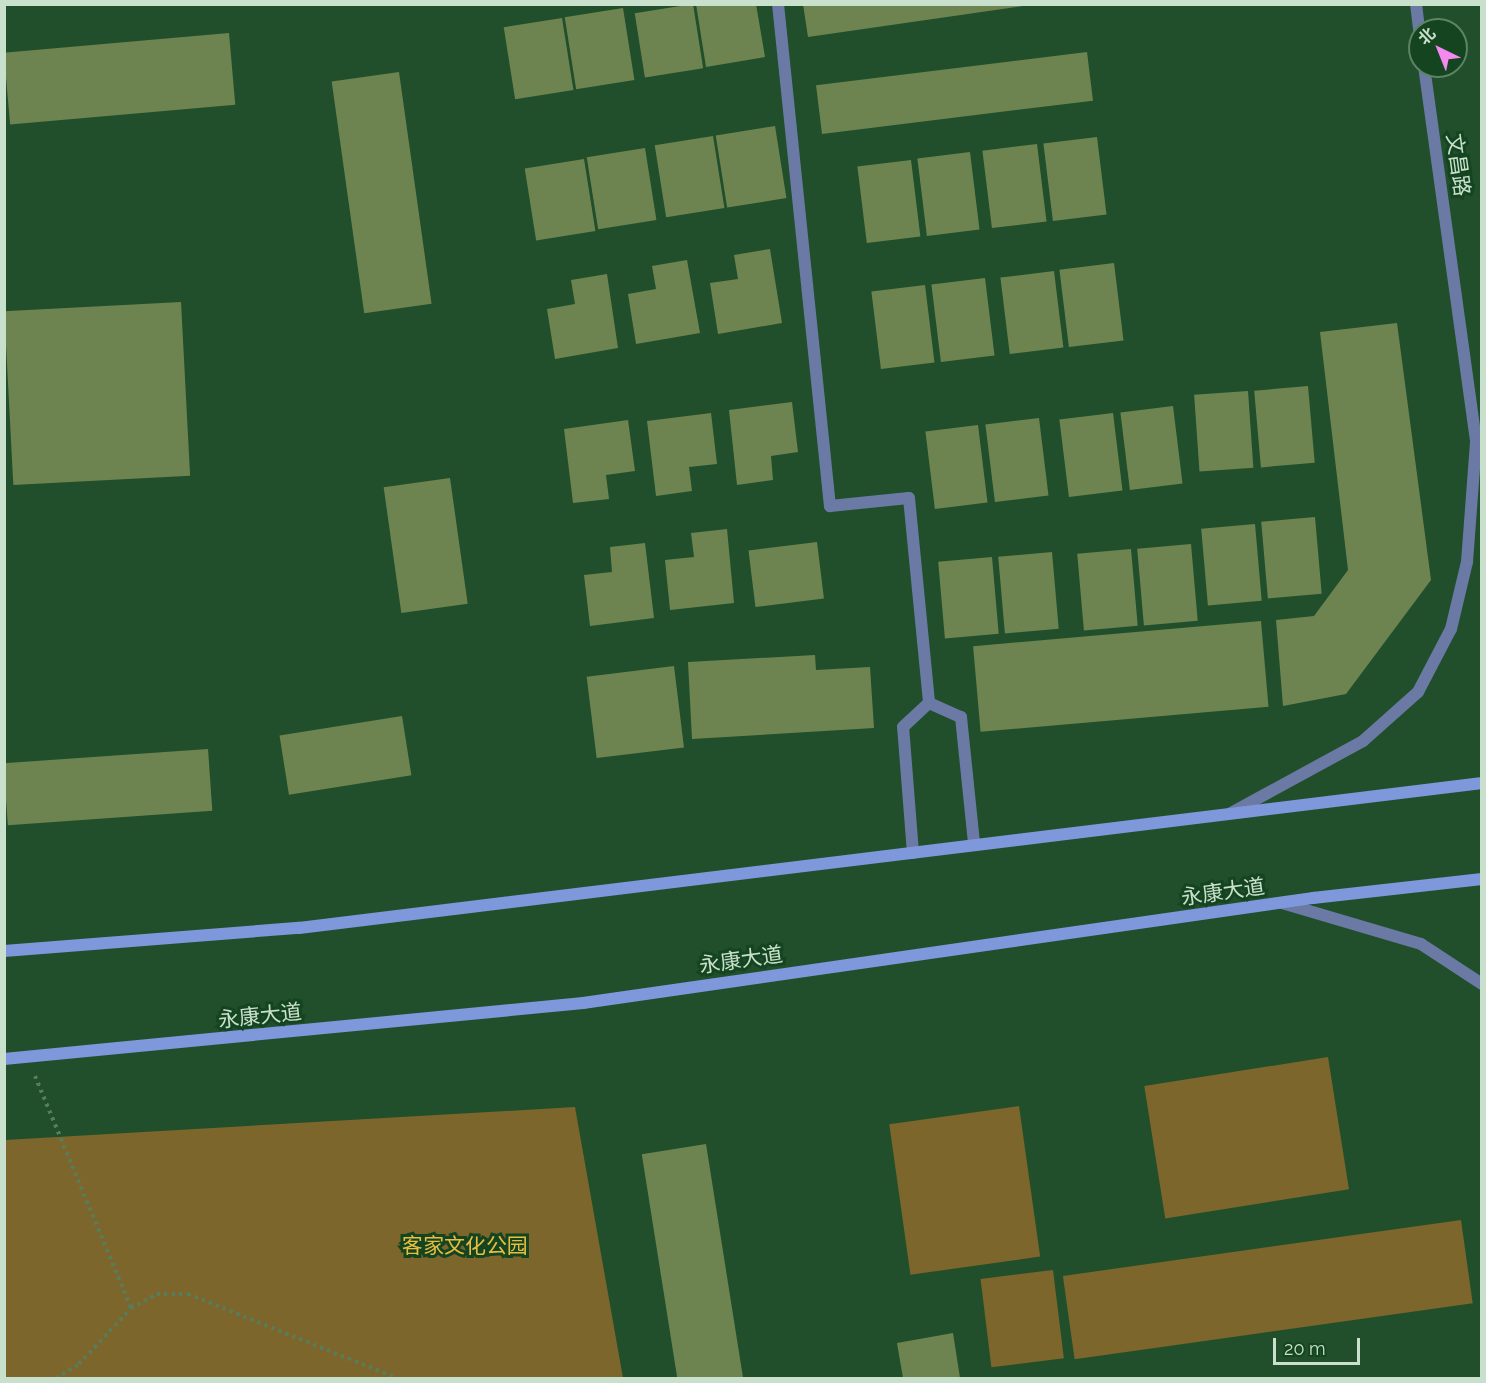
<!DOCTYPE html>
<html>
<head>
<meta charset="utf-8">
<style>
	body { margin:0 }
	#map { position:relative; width:1486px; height:1383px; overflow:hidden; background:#214f2b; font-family:Raleway,"Noto Sans SC",sans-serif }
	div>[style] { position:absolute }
	.green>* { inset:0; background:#7c662b; transform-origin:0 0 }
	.building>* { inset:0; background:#6d8451; transform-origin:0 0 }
	.path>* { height:4px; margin-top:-2px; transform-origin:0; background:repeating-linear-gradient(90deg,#567d5e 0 3px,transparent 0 7.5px) }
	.minor>* { height:12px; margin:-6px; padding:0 6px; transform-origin:6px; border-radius:6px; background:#6a7aa5 }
	.tertiary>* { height:12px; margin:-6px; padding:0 6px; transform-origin:6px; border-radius:6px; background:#6a7aa5 }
	.secondary>* { height:12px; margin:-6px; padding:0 6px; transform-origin:6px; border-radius:6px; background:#7f97db }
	span { translate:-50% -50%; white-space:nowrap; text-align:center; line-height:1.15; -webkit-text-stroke:6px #154421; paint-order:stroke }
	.street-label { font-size:21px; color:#c9e1cc }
	.park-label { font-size:21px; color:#eabd3f }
	.frame { position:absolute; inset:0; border:6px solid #c9e1cc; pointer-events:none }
	.north { position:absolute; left:1408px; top:18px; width:60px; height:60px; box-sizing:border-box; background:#154421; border:2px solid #5d8365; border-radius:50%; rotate:317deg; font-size:16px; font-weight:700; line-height:24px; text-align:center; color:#c9e1cc }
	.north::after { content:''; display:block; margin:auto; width:21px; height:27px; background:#f489f0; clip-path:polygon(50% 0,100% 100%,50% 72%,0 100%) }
	.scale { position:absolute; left:1273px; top:1338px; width:87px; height:27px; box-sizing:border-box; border:3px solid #c9e1cc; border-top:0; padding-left:8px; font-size:18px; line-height:21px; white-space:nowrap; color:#c9e1cc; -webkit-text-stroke:4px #154421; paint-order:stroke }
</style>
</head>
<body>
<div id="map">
	<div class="green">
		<i style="left:1328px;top:1057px;width:134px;height:186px;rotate:81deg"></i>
		<i style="left:1019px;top:1106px;width:152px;height:131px;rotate:82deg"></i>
		<i style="clip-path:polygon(575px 1107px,623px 1378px,5px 1378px,5px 1140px)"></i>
		<i style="left:1461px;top:1220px;width:84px;height:402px;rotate:82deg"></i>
		<i style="left:1053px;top:1270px;width:89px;height:73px;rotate:83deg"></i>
	</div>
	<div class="building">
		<i style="left:693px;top:4px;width:65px;height:59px;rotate:81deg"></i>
		<i style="clip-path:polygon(696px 4px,756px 4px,765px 57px,706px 67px)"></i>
		<i style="clip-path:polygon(803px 4px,1023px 4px,1023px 6px,808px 37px)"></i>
		<i style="left:623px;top:8px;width:73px;height:59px;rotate:81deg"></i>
		<i style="left:562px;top:18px;width:73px;height:59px;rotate:81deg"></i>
		<i style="left:229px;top:33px;width:72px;height:226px;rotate:85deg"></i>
		<i style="left:1087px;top:52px;width:49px;height:273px;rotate:83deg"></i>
		<i style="left:399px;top:72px;width:234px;height:68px;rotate:82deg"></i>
		<i style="left:775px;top:126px;width:73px;height:60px;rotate:81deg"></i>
		<i style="left:713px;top:136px;width:73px;height:59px;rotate:81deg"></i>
		<i style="left:1097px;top:137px;width:78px;height:54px;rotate:83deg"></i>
		<i style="left:1037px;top:144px;width:78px;height:55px;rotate:83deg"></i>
		<i style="left:645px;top:148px;width:73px;height:59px;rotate:81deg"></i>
		<i style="left:970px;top:152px;width:78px;height:53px;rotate:83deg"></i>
		<i style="left:584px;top:159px;width:73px;height:60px;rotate:81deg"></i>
		<i style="left:911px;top:160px;width:77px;height:54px;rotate:83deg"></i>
		<i style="clip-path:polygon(770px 249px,782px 323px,718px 334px,710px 283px,738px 279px,734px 255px)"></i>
		<i style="clip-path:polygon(687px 260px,700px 333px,636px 344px,628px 294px,656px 289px,652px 266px)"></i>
		<i style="left:1114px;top:263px;width:78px;height:55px;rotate:83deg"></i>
		<i style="left:1054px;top:271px;width:77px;height:54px;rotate:83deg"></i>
		<i style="clip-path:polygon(607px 274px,618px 348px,555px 359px,547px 309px,575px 304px,571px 280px)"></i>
		<i style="left:985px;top:278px;width:78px;height:54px;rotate:83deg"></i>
		<i style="left:925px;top:285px;width:78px;height:54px;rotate:83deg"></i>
		<i style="left:181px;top:302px;width:174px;height:177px;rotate:87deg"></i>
		<i style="clip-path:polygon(1397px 323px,1431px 580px,1346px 694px,1283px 706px,1276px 620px,1314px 616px,1348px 570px,1320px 332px)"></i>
		<i style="left:1308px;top:386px;width:77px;height:54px;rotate:85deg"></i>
		<i style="left:1248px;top:391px;width:77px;height:54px;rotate:86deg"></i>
		<i style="clip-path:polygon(792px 402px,798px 452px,771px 456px,773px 480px,737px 485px,729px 410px)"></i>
		<i style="left:1173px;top:406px;width:78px;height:53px;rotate:83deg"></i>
		<i style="clip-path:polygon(711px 413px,717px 464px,689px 467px,692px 491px,656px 496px,647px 421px)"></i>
		<i style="left:1113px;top:413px;width:78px;height:54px;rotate:83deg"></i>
		<i style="left:1039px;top:418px;width:78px;height:54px;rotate:83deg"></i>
		<i style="clip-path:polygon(628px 420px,635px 471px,606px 475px,609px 499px,573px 503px,564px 429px)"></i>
		<i style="left:978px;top:425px;width:78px;height:53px;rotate:83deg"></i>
		<i style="left:450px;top:478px;width:127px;height:67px;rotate:82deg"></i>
		<i style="left:1315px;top:517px;width:77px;height:54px;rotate:85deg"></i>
		<i style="left:1255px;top:524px;width:77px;height:54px;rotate:85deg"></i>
		<i style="clip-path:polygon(727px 529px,734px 603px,670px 610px,665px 560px,694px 557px,691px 533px)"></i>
		<i style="left:817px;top:542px;width:57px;height:69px;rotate:83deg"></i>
		<i style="clip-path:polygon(645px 543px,654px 618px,590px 626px,584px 575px,612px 572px,610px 547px)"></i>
		<i style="left:1191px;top:544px;width:77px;height:54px;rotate:85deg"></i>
		<i style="left:1131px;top:549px;width:77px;height:54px;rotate:85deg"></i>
		<i style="left:1052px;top:552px;width:77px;height:54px;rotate:85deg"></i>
		<i style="left:992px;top:557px;width:77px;height:54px;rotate:85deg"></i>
		<i style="left:1261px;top:621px;width:86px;height:289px;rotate:85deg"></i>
		<i style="clip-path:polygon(815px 655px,816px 670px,870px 667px,874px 728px,692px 739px,688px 662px)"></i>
		<i style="left:674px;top:666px;width:82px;height:88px;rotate:83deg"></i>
		<i style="left:402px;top:716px;width:60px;height:124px;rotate:81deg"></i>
		<i style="left:208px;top:749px;width:62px;height:205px;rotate:86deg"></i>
		<i style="left:706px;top:1144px;width:237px;height:65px;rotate:81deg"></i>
		<i style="clip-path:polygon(953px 1333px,960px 1378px,903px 1378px,897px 1343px)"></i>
	</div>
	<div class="path">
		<i style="left:35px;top:1076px;width:251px;rotate:67.5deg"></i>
		<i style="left:56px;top:1378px;width:27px;rotate:-31deg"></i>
		<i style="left:79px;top:1364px;width:76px;rotate:-47.1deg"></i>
		<i style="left:131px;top:1308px;width:30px;rotate:-28deg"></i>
		<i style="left:157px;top:1294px;width:31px"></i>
		<i style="left:188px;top:1294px;width:225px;rotate:21.9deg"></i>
	</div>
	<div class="minor">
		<i style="left:778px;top:4px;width:505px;rotate:84.09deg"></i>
		<i style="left:830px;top:506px;width:79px;rotate:-5.8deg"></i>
		<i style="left:909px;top:498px;width:206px;rotate:84.4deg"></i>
		<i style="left:929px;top:703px;width:35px;rotate:24deg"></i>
		<i style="left:961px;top:717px;width:126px;rotate:84.1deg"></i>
		<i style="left:913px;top:853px;width:126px;rotate:-94.5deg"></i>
		<i style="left:903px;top:727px;width:35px;rotate:-43deg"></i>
	</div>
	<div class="tertiary">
		<i style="left:1416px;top:4px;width:31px;rotate:83deg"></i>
		<i style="left:1424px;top:66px;width:386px;rotate:82.1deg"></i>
		<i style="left:1231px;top:813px;width:150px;rotate:-28.6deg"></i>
		<i style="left:1363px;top:741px;width:74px;rotate:-41.7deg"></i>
		<i style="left:1418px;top:692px;width:71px;rotate:-62.4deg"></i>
		<i style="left:1451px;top:629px;width:69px;rotate:-76.6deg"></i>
		<i style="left:1467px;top:562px;width:120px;rotate:-85.7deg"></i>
		<i style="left:1282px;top:903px;width:145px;rotate:16.4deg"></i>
		<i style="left:1421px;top:944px;width:73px;rotate:33.3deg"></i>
	</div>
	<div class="secondary">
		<i style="left:4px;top:951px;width:296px;rotate:-4.5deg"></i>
		<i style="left:299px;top:928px;width:1192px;rotate:-6.99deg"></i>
		<i style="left:4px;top:1059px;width:582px;rotate:-5.52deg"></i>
		<i style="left:583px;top:1003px;width:738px;rotate:-8.19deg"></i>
		<i style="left:1313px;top:898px;width:170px;rotate:-6.4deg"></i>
	</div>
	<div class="street-label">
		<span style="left:1458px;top:165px;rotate:82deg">文昌路</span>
		<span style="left:1223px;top:892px;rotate:-8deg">永康大道</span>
		<span style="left:741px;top:960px;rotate:-8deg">永康大道</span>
		<span style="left:260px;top:1016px;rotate:-6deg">永康大道</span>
	</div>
	<div class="park-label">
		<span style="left:465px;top:1246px">客家文化公园</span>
	</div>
	<div class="frame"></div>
	<div class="north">北</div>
	<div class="scale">20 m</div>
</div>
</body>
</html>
